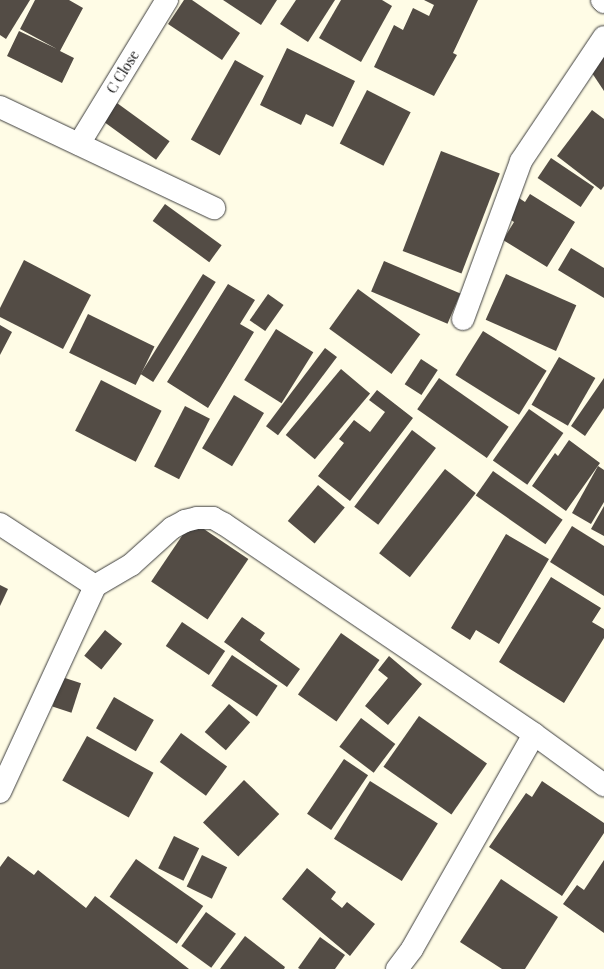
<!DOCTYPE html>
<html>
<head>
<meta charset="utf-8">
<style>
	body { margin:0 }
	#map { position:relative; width:604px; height:969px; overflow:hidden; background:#fffce6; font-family:"Playfair Display",serif }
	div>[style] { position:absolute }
	.building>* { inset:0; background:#534c45; transform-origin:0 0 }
	.roads { filter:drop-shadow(0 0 1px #3d3d3d) drop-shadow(0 0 1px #3d3d3d) }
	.minor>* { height:22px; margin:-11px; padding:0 11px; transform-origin:11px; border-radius:11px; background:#fff }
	span { translate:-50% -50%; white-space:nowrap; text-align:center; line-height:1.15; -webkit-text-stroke:4px #fff; paint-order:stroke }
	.street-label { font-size:14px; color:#0a0a0a }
</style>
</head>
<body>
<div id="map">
	<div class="building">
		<i style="clip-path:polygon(0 0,30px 0,6px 39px,0 35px)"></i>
		<i style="clip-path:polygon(35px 0,69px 0,83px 8px,60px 51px,74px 58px,62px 83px,7px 56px,19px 31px,57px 49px,20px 29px)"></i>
		<i style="clip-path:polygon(184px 0,192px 0,240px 33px,222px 60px,168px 24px)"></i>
		<i style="clip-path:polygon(223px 0,277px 0,261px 25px)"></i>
		<i style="clip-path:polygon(296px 0,335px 0,308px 42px,280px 24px)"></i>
		<i style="clip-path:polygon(341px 0,382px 0,392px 6px,361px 62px,319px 38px)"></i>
		<i style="clip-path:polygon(424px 0,478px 0,453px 53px,457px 55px,434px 96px,374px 67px,394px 25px,403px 30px,413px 8px,429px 16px,434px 5px)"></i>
		<i style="clip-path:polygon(287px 48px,355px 81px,333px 127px,306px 114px,301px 125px,260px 105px)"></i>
		<i style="clip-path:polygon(604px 52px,604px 91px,590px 70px)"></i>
		<i style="left:235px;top:60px;width:33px;height:91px;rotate:29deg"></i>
		<i style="left:367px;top:90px;width:49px;height:60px;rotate:27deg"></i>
		<i style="left:117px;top:103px;width:65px;height:23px;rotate:36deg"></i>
		<i style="clip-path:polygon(592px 110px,604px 119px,604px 186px,601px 190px,557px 156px)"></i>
		<i style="left:441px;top:151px;width:63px;height:107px;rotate:21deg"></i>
		<i style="left:551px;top:158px;width:52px;height:24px;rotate:34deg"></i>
		<i style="clip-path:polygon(530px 194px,575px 222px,547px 267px,503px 240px,514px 222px,504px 215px,516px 196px,525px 202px)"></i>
		<i style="left:165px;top:204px;width:70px;height:21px;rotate:36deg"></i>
		<i style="clip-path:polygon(571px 248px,604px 268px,604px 298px,558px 270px)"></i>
		<i style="clip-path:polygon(24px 260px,91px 295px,63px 349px,0 317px,0 308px)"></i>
		<i style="left:384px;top:261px;width:83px;height:33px;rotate:23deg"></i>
		<i style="left:203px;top:274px;width:15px;height:118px;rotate:32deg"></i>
		<i style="left:506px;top:274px;width:77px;height:50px;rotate:24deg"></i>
		<i style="clip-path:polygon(228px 284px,255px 300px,240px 324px,254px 332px,208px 408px,167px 382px)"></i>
		<i style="left:358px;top:289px;width:77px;height:49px;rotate:36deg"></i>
		<i style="left:268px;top:294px;width:19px;height:32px;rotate:35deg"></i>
		<i style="left:88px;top:314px;width:74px;height:43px;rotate:26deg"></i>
		<i style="clip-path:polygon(0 325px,12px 332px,0 355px)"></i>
		<i style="left:276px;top:329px;width:44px;height:60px;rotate:32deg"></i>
		<i style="left:483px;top:331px;width:75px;height:52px;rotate:32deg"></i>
		<i style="left:325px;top:348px;width:15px;height:98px;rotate:37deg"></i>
		<i style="left:559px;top:357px;width:42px;height:55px;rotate:30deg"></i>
		<i style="left:421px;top:359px;width:20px;height:30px;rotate:33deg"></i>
		<i style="left:341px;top:369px;width:38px;height:86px;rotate:40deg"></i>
		<i style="left:439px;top:378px;width:85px;height:38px;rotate:35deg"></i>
		<i style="clip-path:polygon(604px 378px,604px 408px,585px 436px,571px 426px)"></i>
		<i style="left:101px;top:380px;width:68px;height:57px;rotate:27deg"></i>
		<i style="clip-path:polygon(377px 390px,413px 418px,350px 501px,318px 476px,344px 443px,339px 439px,354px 420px,370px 432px,385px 412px,369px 400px)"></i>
		<i style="left:234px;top:395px;width:35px;height:62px;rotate:31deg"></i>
		<i style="left:185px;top:406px;width:28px;height:68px;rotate:27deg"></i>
		<i style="left:529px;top:409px;width:42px;height:63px;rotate:35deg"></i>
		<i style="left:412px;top:430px;width:30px;height:96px;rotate:37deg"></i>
		<i style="clip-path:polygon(569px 440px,600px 463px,566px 511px,532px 486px,555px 453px,558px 456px)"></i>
		<i style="clip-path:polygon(598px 466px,604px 470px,604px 502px,591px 524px,572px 513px)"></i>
		<i style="left:445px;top:469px;width:39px;height:107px;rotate:38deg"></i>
		<i style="left:493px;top:471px;width:85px;height:30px;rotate:35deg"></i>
		<i style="left:318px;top:485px;width:35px;height:47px;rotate:40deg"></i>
		<i style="clip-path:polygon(604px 506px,604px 536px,591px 529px)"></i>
		<i style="left:192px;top:521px;width:68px;height:73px;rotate:34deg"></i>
		<i style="clip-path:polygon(572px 526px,604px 546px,604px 596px,550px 562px)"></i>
		<i style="clip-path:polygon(506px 534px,549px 559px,499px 644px,476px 630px,470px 640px,451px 628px)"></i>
		<i style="clip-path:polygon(551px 577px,601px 608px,592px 622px,604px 629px,604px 638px,564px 703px,499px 662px)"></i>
		<i style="clip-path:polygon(0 585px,8px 589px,0 606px)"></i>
		<i style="clip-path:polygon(242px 617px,265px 633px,260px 640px,300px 669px,287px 687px,224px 642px)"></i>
		<i style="left:182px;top:622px;width:52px;height:29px;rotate:34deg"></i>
		<i style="left:105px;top:630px;width:22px;height:33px;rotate:39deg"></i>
		<i style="left:341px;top:633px;width:47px;height:75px;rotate:35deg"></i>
		<i style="left:232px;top:655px;width:55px;height:37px;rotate:34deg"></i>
		<i style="clip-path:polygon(389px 656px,422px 684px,388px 725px,365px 706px,388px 678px,378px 670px)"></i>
		<i style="left:62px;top:677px;width:20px;height:31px;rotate:18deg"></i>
		<i style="left:114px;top:697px;width:46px;height:36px;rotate:30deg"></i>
		<i style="left:229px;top:704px;width:28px;height:37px;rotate:41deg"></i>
		<i style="left:419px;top:716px;width:83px;height:62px;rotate:35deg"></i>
		<i style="left:361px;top:718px;width:43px;height:36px;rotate:37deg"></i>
		<i style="left:181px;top:733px;width:57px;height:36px;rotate:36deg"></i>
		<i style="left:87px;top:736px;width:76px;height:51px;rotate:29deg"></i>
		<i style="left:344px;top:759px;width:29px;height:66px;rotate:34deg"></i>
		<i style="left:244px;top:780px;width:49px;height:59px;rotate:44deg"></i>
		<i style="left:370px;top:781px;width:80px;height:68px;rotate:32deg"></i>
		<i style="clip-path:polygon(542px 781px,604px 823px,604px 833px,562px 896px,489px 847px,526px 793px,532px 797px)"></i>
		<i style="left:174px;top:836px;width:28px;height:36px;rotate:26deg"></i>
		<i style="left:202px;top:855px;width:28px;height:35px;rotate:26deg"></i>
		<i style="clip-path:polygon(8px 856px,34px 875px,38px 870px,86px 908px,95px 896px,189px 969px,0 969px,0 867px)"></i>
		<i style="left:136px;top:859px;width:82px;height:46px;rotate:35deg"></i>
		<i style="clip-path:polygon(604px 860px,604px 933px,563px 904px,577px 885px,584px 890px)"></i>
		<i style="clip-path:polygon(307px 868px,336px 892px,331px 899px,342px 908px,347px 902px,375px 924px,350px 956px,282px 899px)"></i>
		<i style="clip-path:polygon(501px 879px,558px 917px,525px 969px,502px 969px,460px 942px)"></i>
		<i style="left:206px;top:912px;width:37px;height:42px;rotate:36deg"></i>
		<i style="clip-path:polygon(245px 936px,285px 967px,284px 969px,220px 969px)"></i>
		<i style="clip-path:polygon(320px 937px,345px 955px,335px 969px,300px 969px,298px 968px)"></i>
	</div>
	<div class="roads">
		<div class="minor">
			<i style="left:602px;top:0;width:3px;rotate:45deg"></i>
			<i style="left:0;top:107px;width:237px;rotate:25.3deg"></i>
			<i style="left:79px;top:144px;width:169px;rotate:-58.6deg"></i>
			<i style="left:463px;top:319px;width:168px;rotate:-69.8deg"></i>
			<i style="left:521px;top:161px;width:149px;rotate:-56.2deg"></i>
			<i style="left:0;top:524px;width:113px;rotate:33.1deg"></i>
			<i style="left:0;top:792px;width:227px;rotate:-65.2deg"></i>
			<i style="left:95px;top:586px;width:42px;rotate:-30.3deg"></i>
			<i style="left:131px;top:565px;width:55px;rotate:-42.1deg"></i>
			<i style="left:172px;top:528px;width:15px;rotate:-28deg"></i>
			<i style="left:185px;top:521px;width:12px;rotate:-14deg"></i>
			<i style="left:197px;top:518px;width:16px"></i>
			<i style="left:213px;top:518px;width:13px;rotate:29deg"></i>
			<i style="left:224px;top:524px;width:374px;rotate:34.1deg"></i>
			<i style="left:534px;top:734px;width:87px;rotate:36.1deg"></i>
			<i style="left:397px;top:969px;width:25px;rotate:-53deg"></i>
			<i style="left:412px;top:949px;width:247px;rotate:-60.4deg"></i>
		</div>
	</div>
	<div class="street-label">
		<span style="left:123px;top:72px;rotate:-58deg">C Close</span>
	</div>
</div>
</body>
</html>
